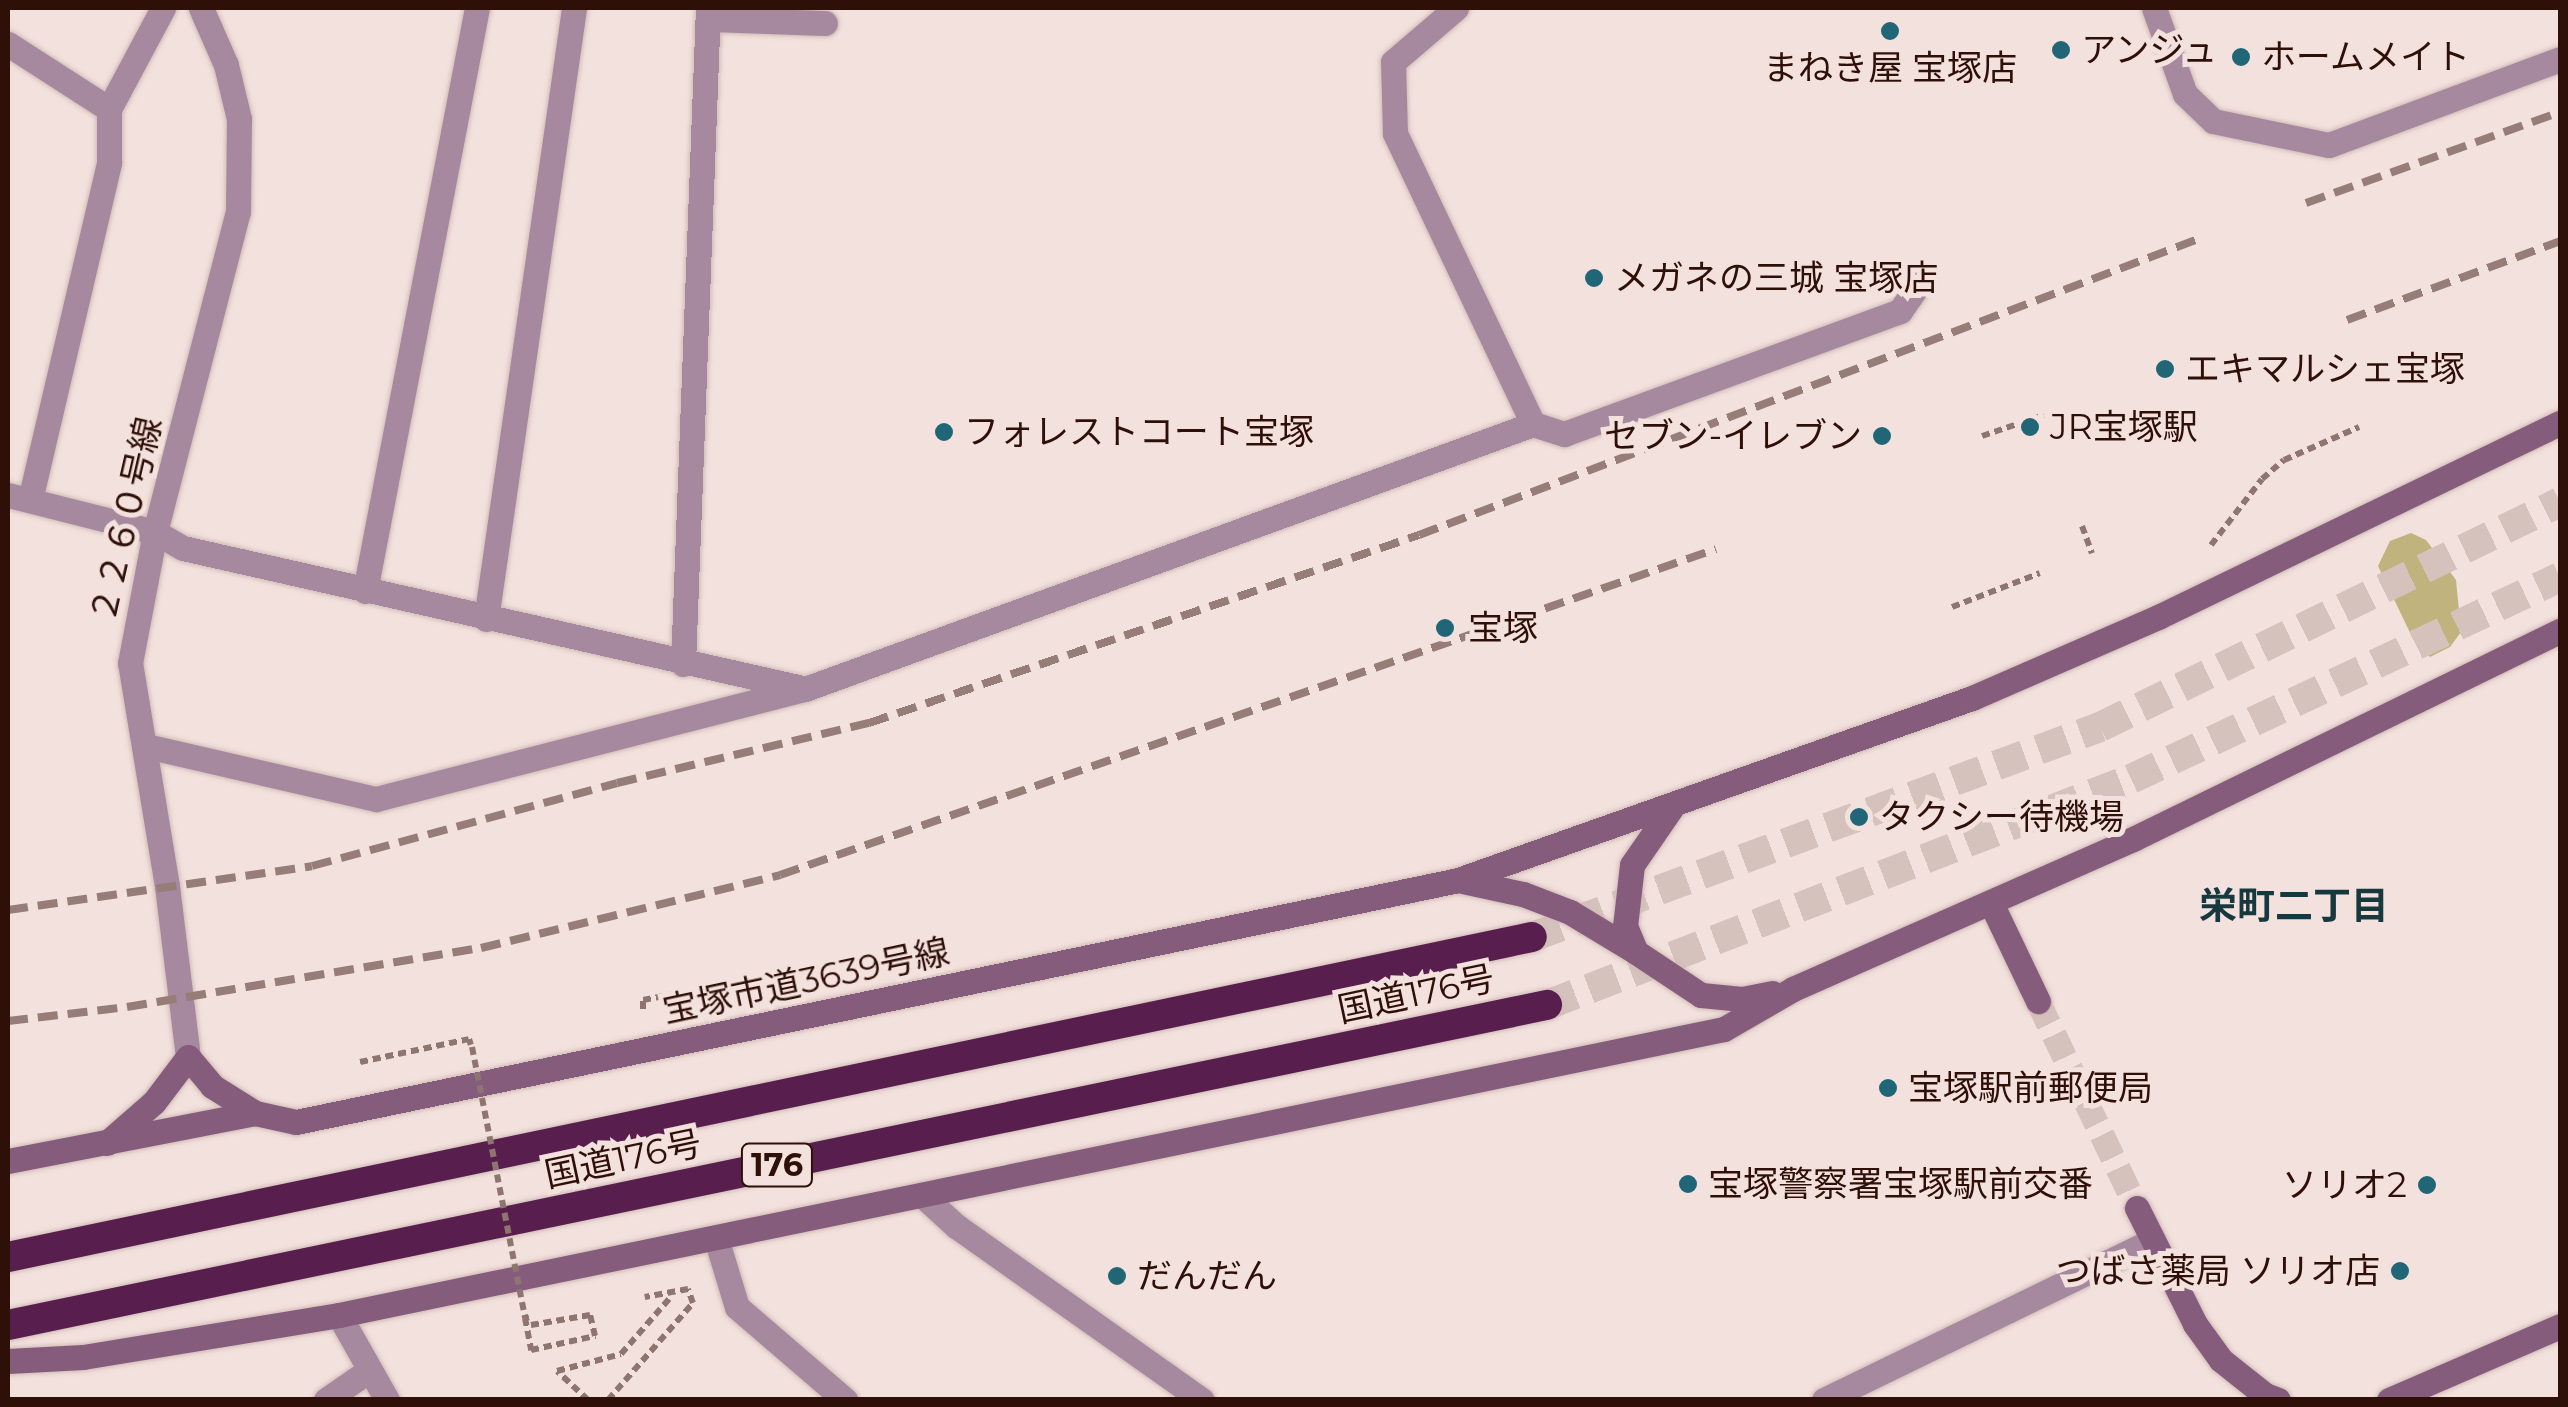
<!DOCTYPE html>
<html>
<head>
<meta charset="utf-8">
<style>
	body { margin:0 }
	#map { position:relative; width:2568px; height:1407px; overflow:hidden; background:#f3e1dd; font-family:Montserrat,"Noto Sans JP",sans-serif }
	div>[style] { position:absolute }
	.green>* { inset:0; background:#c1b37d }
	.secondary-tunnel>* { height:25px; margin-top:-12.5px; transform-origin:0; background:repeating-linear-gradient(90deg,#d6c2bd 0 25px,transparent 0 37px) }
	.highway-tunnel>* { height:30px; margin-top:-15px; transform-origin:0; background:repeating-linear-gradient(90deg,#d6c2bd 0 30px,transparent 0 45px) }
	.path>* { height:6px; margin-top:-3px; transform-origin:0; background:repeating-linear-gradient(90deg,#8e7570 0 8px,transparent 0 13px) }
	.roads { filter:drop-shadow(0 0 2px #d0bbb7) drop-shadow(0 0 2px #d0bbb7) }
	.lane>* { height:25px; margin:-12.5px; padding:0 12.5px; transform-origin:12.5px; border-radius:12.5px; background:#a6899f }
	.street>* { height:25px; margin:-12.5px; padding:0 12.5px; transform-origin:12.5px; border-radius:12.5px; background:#a6899f }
	.secondary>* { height:25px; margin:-12.5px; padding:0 12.5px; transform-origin:12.5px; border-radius:12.5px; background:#865c7c }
	.highway>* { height:30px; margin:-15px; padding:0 15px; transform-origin:15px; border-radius:15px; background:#581f4e }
	.rail>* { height:8px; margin-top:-4px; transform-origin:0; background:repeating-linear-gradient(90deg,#967d78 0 20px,transparent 0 30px) }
	.path-bridge>* { height:6px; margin-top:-3px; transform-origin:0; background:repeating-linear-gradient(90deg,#8e7570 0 8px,transparent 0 13px) }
	.dots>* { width:28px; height:28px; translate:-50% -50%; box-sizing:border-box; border:5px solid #f3e1dd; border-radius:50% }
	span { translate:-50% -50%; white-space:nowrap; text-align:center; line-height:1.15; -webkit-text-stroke:10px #f3e1dd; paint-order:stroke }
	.shield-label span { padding:2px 8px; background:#f3e1dd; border:2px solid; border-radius:8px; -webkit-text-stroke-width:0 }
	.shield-label { font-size:32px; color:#2f1009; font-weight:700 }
	.poi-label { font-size:35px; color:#2f1009 }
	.left { translate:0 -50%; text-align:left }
	.right { translate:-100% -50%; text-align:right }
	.street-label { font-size:35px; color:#2f1009 }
	.neighbourhood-label { font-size:38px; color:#183840; font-weight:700 }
	.frame { position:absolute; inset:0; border:10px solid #2f1009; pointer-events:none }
</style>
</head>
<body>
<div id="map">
	<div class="green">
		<i style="clip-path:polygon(2411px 533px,2426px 540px,2456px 580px,2461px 632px,2450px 647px,2430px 657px,2413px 639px,2378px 566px,2390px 541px)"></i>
	</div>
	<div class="secondary-tunnel">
		<i style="left:2038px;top:1001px;width:229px;rotate:64.4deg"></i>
	</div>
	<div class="highway-tunnel">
		<i style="left:1532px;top:937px;width:606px;rotate:-20.29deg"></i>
		<i style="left:2100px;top:727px;width:512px;rotate:-26.06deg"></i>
		<i style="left:1547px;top:1005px;width:626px;rotate:-21.16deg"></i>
		<i style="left:2131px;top:779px;width:474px;rotate:-25.2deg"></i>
	</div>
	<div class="path">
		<i style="left:1982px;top:436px;width:65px;rotate:-18.7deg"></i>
		<i style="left:2082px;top:526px;width:29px;rotate:70deg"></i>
		<i style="left:2211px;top:545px;width:83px;rotate:-52.3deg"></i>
		<i style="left:2262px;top:479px;width:29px;rotate:-41deg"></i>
		<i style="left:2284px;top:460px;width:82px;rotate:-23.7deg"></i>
		<i style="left:1952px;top:607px;width:94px;rotate:-21.1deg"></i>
		<i style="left:643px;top:1009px;width:9px;rotate:-90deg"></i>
		<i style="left:643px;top:1000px;width:215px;rotate:-11deg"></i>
		<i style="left:360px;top:1062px;width:111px;rotate:-11.9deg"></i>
		<i style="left:469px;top:1039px;width:6px;rotate:72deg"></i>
		<i style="left:529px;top:1317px;width:4px;rotate:166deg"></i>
		<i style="left:525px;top:1318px;width:33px;rotate:79deg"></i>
		<i style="left:531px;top:1350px;width:66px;rotate:-12.3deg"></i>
		<i style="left:595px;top:1336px;width:22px;rotate:-103deg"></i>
		<i style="left:590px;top:1315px;width:60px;rotate:170.4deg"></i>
		<i style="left:588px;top:1400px;width:42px;rotate:-136.9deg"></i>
		<i style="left:557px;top:1371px;width:66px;rotate:-14.9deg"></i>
		<i style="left:621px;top:1354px;width:73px;rotate:-48.9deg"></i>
		<i style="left:608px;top:1400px;width:129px;rotate:-48.8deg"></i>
		<i style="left:693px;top:1303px;width:15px;rotate:-110deg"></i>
		<i style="left:688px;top:1289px;width:44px;rotate:169.5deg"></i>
	</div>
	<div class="roads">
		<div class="lane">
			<i style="left:1533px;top:424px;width:33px;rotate:18deg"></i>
			<i style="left:1564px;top:434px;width:358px;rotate:-20.1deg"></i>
			<i style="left:1900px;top:311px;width:37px;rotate:-55deg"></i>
		</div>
		<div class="street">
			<i style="left:2154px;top:8px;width:91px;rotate:70.2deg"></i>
			<i style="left:2185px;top:94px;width:39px;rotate:44deg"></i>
			<i style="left:2213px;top:121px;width:118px;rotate:11.7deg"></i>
			<i style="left:2329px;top:145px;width:246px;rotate:-20.4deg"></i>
			<i style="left:709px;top:19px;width:116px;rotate:2deg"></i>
			<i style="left:8px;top:44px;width:120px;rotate:32.8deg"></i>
			<i style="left:8px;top:495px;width:152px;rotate:14.1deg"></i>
			<i style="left:155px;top:532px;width:32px;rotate:30deg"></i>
			<i style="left:183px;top:548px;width:631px;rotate:12.74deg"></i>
			<i style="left:30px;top:500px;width:347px;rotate:-76.8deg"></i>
			<i style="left:109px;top:162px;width:53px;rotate:-90deg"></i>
			<i style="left:109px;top:109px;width:115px;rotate:-61.9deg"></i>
			<i style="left:365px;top:591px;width:594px;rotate:-79.13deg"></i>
			<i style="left:486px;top:619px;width:617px;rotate:-81.8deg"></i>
			<i style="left:683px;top:664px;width:656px;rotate:-87.82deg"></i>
			<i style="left:146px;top:746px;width:236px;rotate:13deg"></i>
			<i style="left:376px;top:799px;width:443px;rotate:-14.4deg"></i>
			<i style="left:805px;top:689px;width:775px;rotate:-20deg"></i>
			<i style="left:1533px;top:424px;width:322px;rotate:-115.4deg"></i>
			<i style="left:1395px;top:133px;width:71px;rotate:-91.6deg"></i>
			<i style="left:1393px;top:62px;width:83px;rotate:-40.6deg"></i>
			<i style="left:188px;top:1057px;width:172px;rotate:-97deg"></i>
			<i style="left:167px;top:886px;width:226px;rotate:-99.4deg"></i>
			<i style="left:130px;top:663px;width:133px;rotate:-79.2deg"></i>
			<i style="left:155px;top:532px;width:331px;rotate:-75.5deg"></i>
			<i style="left:238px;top:212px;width:93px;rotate:-89.4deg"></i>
			<i style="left:239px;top:119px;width:56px;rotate:-103.5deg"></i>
			<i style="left:226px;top:65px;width:62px;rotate:-113.7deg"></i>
			<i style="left:923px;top:1196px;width:45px;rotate:42.3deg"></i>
			<i style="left:956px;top:1226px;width:301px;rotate:35.3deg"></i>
			<i style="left:716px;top:1238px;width:72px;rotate:73.1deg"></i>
			<i style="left:737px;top:1307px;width:143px;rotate:40.7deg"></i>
			<i style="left:339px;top:1315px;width:98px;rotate:60.5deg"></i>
			<i style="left:326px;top:1400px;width:51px;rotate:-34.6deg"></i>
			<i style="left:1824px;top:1400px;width:364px;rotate:-25.9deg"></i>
		</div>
		<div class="secondary">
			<i style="left:1672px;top:807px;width:70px;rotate:124.6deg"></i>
			<i style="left:1632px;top:865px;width:61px;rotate:96.5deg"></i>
			<i style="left:1625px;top:926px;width:28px;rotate:67deg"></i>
			<i style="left:1636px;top:952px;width:78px;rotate:33.5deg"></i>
			<i style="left:1701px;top:995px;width:41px;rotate:5.6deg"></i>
			<i style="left:1742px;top:999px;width:31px;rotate:-11deg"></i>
			<i style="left:1458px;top:880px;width:66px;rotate:12.2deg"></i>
			<i style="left:1523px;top:894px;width:50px;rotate:21deg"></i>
			<i style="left:1570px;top:912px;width:77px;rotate:31.2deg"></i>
			<i style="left:1991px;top:903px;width:109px;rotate:64.4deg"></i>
			<i style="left:107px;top:1143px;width:62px;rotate:-41.1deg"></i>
			<i style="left:154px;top:1102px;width:56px;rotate:-52.9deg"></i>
			<i style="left:188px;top:1057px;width:38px;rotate:50deg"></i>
			<i style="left:212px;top:1086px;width:51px;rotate:32.1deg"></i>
			<i style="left:255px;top:1113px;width:42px;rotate:12.4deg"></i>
			<i style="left:296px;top:1122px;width:1187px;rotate:-11.76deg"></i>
			<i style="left:1458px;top:880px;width:545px;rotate:-19.5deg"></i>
			<i style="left:1972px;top:698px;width:203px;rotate:-23.5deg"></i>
			<i style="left:2158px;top:617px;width:446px;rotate:-25.8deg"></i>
			<i style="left:8px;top:1161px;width:252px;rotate:-11deg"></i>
			<i style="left:2137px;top:1208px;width:130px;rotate:63.4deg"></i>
			<i style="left:2195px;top:1324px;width:44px;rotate:54.2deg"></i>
			<i style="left:2221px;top:1360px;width:56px;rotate:38.5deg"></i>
			<i style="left:2265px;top:1395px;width:14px;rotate:21deg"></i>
			<i style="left:8px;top:1361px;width:75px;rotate:-3.1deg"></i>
			<i style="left:83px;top:1357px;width:259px;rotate:-9.3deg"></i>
			<i style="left:339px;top:1315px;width:1414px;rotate:-11.67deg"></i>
			<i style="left:1724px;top:1029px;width:80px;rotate:-30.1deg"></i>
			<i style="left:1793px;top:989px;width:372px;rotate:-23.8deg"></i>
			<i style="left:2133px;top:839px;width:475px;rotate:-26deg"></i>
			<i style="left:2389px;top:1400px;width:186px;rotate:-23.4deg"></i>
		</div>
		<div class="highway">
			<i style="left:8px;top:1257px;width:1557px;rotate:-11.86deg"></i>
			<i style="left:8px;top:1325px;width:1572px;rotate:-11.75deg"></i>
		</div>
	</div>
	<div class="rail">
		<i style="left:2306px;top:203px;width:270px;rotate:-19.7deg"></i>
		<i style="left:2347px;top:320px;width:227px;rotate:-20.3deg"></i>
		<i style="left:8px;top:910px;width:307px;rotate:-8.2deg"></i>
		<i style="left:312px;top:866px;width:316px;rotate:-15.2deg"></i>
		<i style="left:617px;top:783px;width:259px;rotate:-13.4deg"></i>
		<i style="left:869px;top:723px;width:581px;rotate:-18.87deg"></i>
		<i style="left:1419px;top:535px;width:837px;rotate:-20.8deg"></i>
		<i style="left:8px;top:1021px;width:120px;rotate:-6.7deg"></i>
		<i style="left:127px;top:1007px;width:359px;rotate:-9.5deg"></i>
		<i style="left:481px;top:948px;width:308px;rotate:-13.7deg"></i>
		<i style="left:780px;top:875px;width:991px;rotate:-19.2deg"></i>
	</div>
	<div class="path-bridge">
		<i style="left:472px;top:1047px;width:276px;rotate:78.9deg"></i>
	</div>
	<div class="dots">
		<i style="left:1890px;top:31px;background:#206676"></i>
		<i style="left:2061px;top:50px;background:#206676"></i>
		<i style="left:2241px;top:57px;background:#206676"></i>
		<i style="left:1594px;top:278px;background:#206676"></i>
		<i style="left:2165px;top:369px;background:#206676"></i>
		<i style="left:2030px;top:427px;background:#206676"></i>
		<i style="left:944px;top:432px;background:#206676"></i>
		<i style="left:1882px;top:436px;background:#206676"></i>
		<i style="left:1445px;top:628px;background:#206676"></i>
		<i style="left:1859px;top:817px;background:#206676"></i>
		<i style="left:1888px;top:1088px;background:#206676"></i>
		<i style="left:1688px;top:1184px;background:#206676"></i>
		<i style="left:2427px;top:1185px;background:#206676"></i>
		<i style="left:2400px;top:1271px;background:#206676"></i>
		<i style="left:1117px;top:1276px;background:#206676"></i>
	</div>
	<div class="shield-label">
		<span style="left:777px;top:1165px">176</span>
	</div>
	<div class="poi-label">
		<span class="left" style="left:2081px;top:50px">アンジュ</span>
		<span class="left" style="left:2261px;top:57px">ホームメイト</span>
		<span style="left:1890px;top:68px">まねき屋 宝塚店</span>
		<span class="left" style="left:1614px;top:278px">メガネの三城 宝塚店</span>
		<span class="left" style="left:2185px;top:369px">エキマルシェ宝塚</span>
		<span class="left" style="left:2050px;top:427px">JR宝塚駅</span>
		<span class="left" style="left:964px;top:432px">フォレストコート宝塚</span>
		<span class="right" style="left:1862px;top:436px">セブン-イレブン</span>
		<span class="left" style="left:1468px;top:628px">宝塚</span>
		<span class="left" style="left:1879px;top:817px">タクシー待機場</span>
		<span class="left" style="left:1908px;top:1088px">宝塚駅前郵便局</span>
		<span class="left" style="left:1708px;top:1184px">宝塚警察署宝塚駅前交番</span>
		<span class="right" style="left:2407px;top:1185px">ソリオ2</span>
		<span class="right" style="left:2380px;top:1271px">つばさ薬局 ソリオ店</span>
		<span class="left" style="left:1137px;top:1276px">だんだん</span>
	</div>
	<div class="street-label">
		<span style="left:126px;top:520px;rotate:-77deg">２２６０号線</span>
		<span style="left:806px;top:981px;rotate:-12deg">宝塚市道3639号線</span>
		<span style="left:1416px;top:994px;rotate:-12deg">国道176号</span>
		<span style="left:623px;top:1159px;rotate:-12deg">国道176号</span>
	</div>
	<div class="neighbourhood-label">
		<span style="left:2294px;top:906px">栄町二丁目</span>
	</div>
	<div class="frame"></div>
</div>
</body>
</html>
